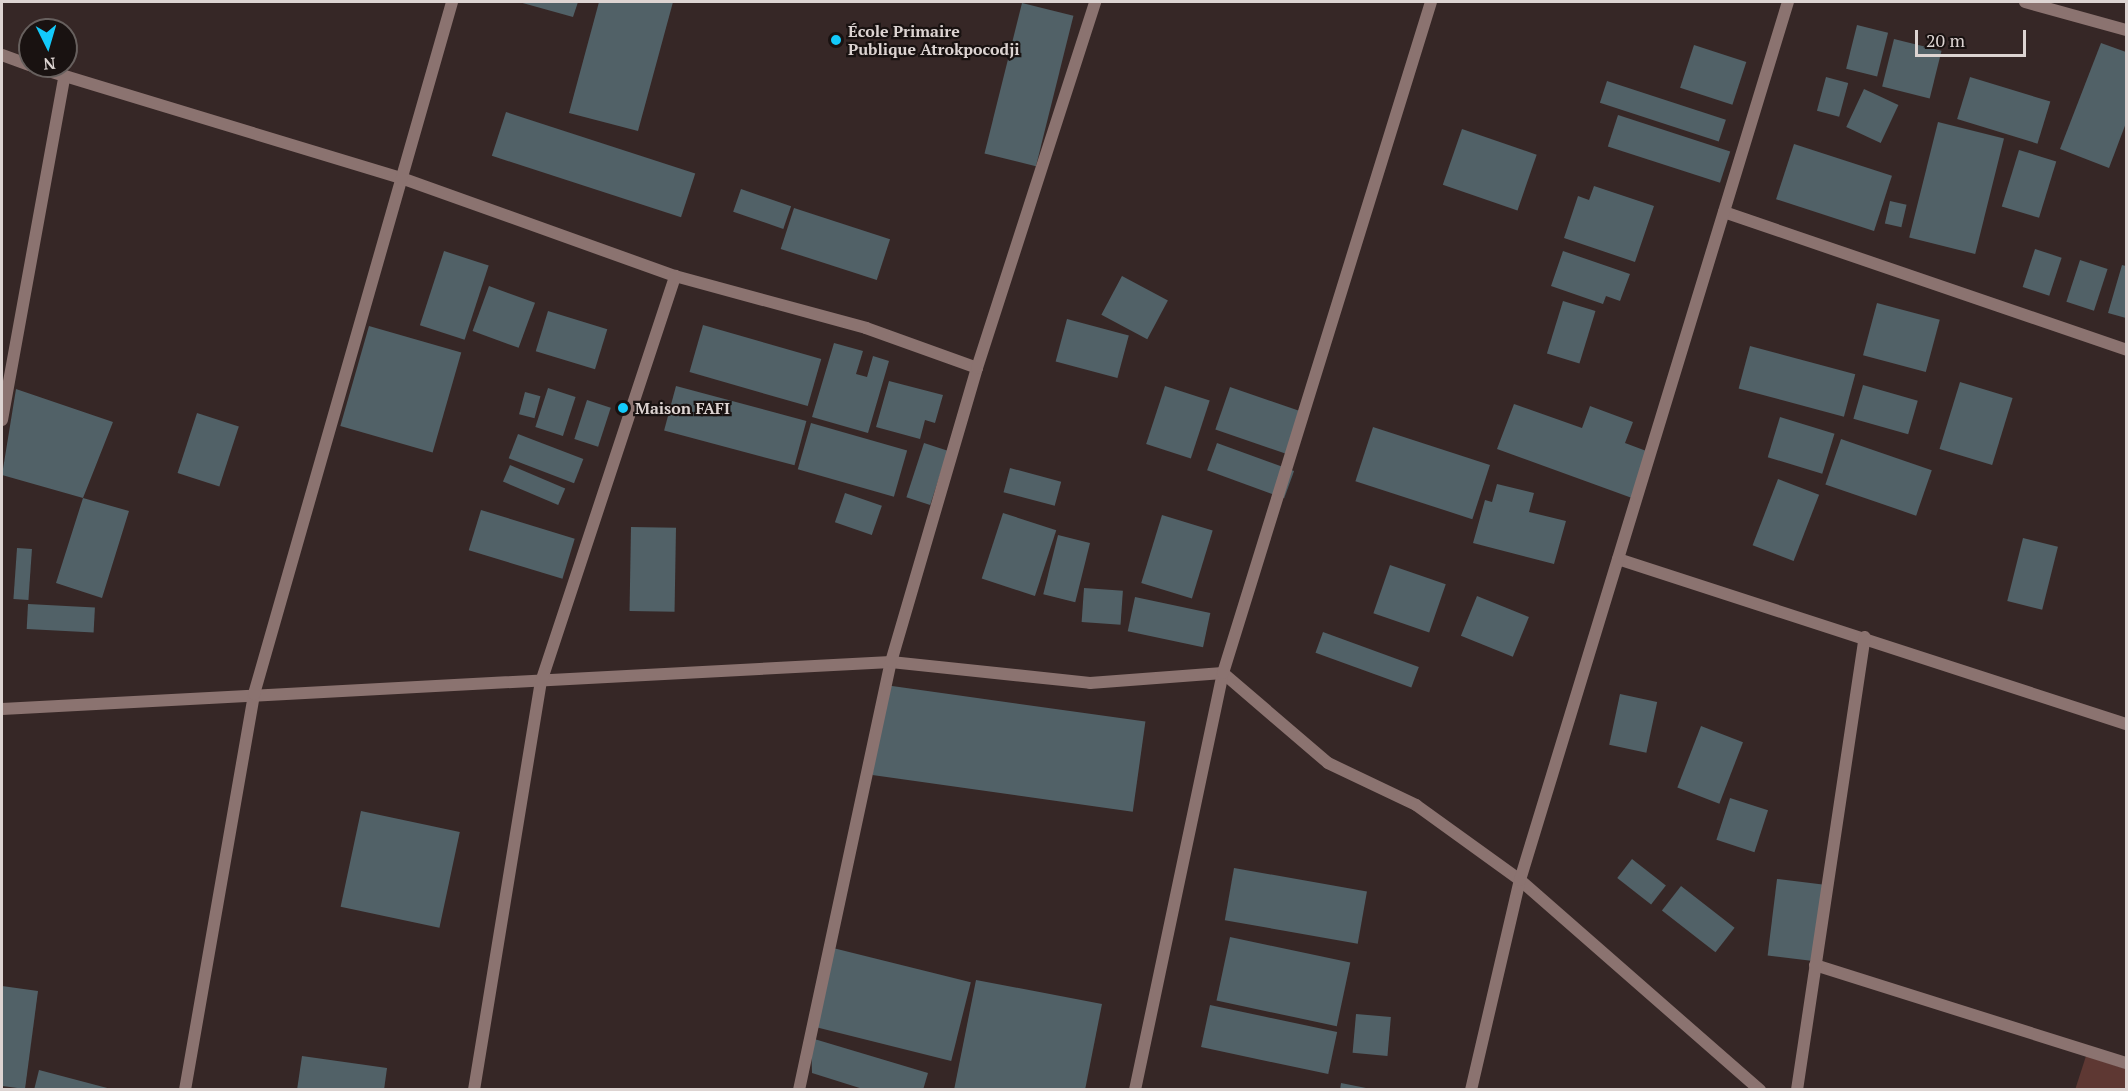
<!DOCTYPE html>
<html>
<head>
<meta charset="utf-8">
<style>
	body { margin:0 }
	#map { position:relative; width:2128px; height:1091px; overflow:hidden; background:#362726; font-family:"PT Serif",serif }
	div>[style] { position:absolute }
	.green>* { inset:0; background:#5e3833 }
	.building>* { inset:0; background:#516167; transform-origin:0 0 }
	.minor>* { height:12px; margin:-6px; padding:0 6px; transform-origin:6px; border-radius:6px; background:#8b7370 }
	.dots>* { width:16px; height:16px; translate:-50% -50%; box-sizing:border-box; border:3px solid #191211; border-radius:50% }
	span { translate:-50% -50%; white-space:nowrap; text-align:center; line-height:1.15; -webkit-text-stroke:4.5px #191211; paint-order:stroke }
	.poi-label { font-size:16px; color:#ddd4d2; font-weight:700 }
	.left { translate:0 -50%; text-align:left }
	.frame { position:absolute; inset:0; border:3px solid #ddd4d2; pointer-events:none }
	.north { position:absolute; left:18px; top:18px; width:60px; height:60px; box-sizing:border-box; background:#191211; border:2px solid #67605e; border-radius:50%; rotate:175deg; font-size:16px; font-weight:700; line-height:24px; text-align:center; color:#ddd4d2 }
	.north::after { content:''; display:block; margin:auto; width:21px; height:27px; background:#13cafb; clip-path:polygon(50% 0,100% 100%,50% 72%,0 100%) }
	.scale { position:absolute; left:1915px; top:30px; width:111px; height:27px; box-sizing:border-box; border:3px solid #ddd4d2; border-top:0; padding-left:8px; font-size:18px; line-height:21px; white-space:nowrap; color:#ddd4d2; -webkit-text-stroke:4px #191211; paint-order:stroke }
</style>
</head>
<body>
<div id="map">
	<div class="green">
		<i style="clip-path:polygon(2086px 1056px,2126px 1069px,2126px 1089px,2075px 1090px)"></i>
	</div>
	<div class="building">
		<i style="clip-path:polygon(519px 2px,578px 2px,573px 17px)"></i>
		<i style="clip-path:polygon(599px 2px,673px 2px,638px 131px,569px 113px)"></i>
		<i style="left:1022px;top:3px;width:53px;height:155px;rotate:14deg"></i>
		<i style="left:1857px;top:25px;width:32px;height:45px;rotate:14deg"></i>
		<i style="left:1894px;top:39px;width:49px;height:49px;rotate:14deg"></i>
		<i style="clip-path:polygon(2101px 43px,2126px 52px,2126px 123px,2109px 168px,2060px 149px)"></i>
		<i style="left:1694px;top:45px;width:55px;height:45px;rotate:18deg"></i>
		<i style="left:1826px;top:77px;width:23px;height:35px;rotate:15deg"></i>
		<i style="left:1970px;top:77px;width:84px;height:44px;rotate:17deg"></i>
		<i style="left:1607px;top:81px;width:125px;height:23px;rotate:18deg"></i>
		<i style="left:1864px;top:89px;width:38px;height:42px;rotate:25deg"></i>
		<i style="left:506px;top:112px;width:199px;height:46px;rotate:18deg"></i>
		<i style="left:1618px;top:115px;width:118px;height:33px;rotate:18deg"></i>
		<i style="left:1938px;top:122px;width:68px;height:119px;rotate:14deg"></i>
		<i style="left:1462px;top:129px;width:79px;height:59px;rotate:19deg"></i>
		<i style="left:1794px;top:144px;width:103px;height:58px;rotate:18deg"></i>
		<i style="left:2019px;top:150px;width:39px;height:59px;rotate:17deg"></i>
		<i style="clip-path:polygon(1594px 186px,1654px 206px,1635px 262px,1564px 238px,1578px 196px,1589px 200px)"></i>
		<i style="left:741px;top:189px;width:53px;height:24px;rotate:19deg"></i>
		<i style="left:1890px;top:201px;width:17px;height:23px;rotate:13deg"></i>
		<i style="left:794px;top:208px;width:101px;height:43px;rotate:18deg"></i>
		<i style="left:2035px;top:249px;width:28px;height:40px;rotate:18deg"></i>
		<i style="left:444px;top:251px;width:47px;height:78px;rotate:18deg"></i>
		<i style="clip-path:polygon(1563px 251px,1630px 274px,1620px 301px,1606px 296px,1603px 304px,1551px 286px)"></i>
		<i style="left:2080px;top:260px;width:29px;height:44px;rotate:18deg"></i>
		<i style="clip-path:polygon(2122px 265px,2126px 266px,2126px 318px,2108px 313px)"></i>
		<i style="left:1122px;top:276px;width:52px;height:44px;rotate:28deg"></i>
		<i style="left:489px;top:286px;width:49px;height:48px;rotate:20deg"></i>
		<i style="left:1563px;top:301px;width:34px;height:55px;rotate:17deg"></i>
		<i style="left:1877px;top:303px;width:65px;height:54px;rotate:15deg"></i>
		<i style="left:548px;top:311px;width:62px;height:42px;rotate:17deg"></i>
		<i style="left:1067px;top:319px;width:64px;height:44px;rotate:15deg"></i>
		<i style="left:703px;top:325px;width:123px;height:49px;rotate:16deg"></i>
		<i style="left:369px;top:326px;width:96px;height:104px;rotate:16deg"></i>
		<i style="clip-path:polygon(834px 343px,863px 351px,856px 374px,867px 377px,873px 356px,889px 361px,868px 433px,812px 417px)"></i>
		<i style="left:1750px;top:346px;width:109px;height:44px;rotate:15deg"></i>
		<i style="clip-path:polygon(889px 381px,943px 395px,935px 423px,925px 420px,920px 439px,876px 427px)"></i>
		<i style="left:1960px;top:382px;width:55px;height:70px;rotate:17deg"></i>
		<i style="left:1863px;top:385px;width:57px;height:35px;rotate:16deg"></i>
		<i style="left:676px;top:386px;width:135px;height:46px;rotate:15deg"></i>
		<i style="left:1165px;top:386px;width:47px;height:61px;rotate:18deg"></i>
		<i style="left:1230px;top:387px;width:80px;height:45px;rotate:19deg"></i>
		<i style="left:548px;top:388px;width:29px;height:41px;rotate:18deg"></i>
		<i style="clip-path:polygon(16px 389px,113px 422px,83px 498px,129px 511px,102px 598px,56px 583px,83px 498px,2px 475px)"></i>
		<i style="left:525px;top:392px;width:16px;height:23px;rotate:15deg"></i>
		<i style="left:587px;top:400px;width:25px;height:41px;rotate:18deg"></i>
		<i style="clip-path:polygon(1514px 404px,1582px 428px,1590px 406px,1633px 422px,1625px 443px,1649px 452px,1632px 498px,1497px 449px)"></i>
		<i style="left:197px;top:413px;width:44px;height:63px;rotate:18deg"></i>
		<i style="left:1780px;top:417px;width:57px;height:42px;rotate:17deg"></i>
		<i style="left:811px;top:423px;width:100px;height:48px;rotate:16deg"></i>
		<i style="left:1373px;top:427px;width:123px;height:57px;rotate:18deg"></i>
		<i style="left:518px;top:434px;width:70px;height:26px;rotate:21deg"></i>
		<i style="left:1841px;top:439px;width:96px;height:48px;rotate:19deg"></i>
		<i style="left:924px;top:443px;width:25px;height:57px;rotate:18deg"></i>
		<i style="left:1217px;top:443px;width:82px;height:29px;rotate:20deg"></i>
		<i style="left:510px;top:465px;width:60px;height:18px;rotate:23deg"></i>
		<i style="left:1010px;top:468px;width:53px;height:25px;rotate:15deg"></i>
		<i style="left:1778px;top:479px;width:44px;height:71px;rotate:21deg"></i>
		<i style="clip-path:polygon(1497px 484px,1534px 493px,1529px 512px,1566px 521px,1554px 564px,1473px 543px,1485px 500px,1492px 502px)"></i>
		<i style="left:845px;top:493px;width:39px;height:31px;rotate:19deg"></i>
		<i style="left:481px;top:510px;width:98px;height:42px;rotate:17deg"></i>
		<i style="left:1003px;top:513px;width:56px;height:69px;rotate:18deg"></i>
		<i style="left:1162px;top:515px;width:53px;height:71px;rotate:17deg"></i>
		<i style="left:631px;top:527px;width:45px;height:84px;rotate:1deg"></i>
		<i style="left:1058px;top:535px;width:33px;height:61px;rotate:14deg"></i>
		<i style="left:2023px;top:538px;width:36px;height:65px;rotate:14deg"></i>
		<i style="left:17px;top:548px;width:15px;height:51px;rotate:4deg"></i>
		<i style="left:1390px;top:565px;width:59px;height:51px;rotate:19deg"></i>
		<i style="left:1084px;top:588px;width:39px;height:34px;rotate:4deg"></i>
		<i style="left:1477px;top:596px;width:56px;height:43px;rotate:22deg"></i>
		<i style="left:1135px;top:597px;width:77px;height:35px;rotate:12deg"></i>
		<i style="left:28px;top:604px;width:67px;height:25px;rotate:3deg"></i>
		<i style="left:1323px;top:632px;width:102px;height:22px;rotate:20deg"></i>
		<i style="left:885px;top:685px;width:263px;height:91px;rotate:8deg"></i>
		<i style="left:1620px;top:694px;width:38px;height:52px;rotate:12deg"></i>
		<i style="left:1701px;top:726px;width:45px;height:66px;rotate:21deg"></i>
		<i style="left:1730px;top:798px;width:40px;height:44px;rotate:18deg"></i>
		<i style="left:361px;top:811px;width:101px;height:98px;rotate:12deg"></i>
		<i style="left:1632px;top:859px;width:43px;height:24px;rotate:38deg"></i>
		<i style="left:1234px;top:868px;width:135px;height:53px;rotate:10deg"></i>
		<i style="left:1777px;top:879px;width:54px;height:77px;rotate:7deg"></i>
		<i style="left:1681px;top:886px;width:68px;height:31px;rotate:38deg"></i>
		<i style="left:1230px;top:937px;width:123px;height:65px;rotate:12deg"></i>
		<i style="left:833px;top:948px;width:142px;height:81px;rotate:14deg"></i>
		<i style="clip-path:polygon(976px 980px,1102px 1004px,1085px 1090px,954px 1090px)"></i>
		<i style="clip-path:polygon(2px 986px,38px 991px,25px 1089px,2px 1086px)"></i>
		<i style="left:1210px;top:1005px;width:130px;height:43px;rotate:12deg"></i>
		<i style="left:1356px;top:1014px;width:35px;height:39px;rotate:5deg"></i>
		<i style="clip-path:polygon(811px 1038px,928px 1073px,923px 1090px,866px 1090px,812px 1073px)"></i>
		<i style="clip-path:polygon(302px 1056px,387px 1068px,384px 1090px,297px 1090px)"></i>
		<i style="clip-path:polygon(39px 1070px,111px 1089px,111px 1090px,34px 1090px)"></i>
		<i style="clip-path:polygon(1341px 1083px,1366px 1088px,1366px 1090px,1340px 1090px)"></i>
	</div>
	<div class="minor">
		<i style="left:2025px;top:2px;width:105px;rotate:15.5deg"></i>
		<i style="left:2px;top:55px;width:30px;rotate:20deg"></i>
		<i style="left:32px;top:66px;width:389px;rotate:16.9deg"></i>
		<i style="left:404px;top:179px;width:288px;rotate:19.7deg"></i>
		<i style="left:675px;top:276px;width:198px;rotate:15.2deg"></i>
		<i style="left:866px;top:328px;width:118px;rotate:19.8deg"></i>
		<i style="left:1724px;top:212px;width:425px;rotate:18.9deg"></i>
		<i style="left:2px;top:420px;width:348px;rotate:-79.7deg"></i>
		<i style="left:1618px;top:559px;width:534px;rotate:17.99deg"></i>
		<i style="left:2px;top:709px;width:890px;rotate:-3.03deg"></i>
		<i style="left:891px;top:662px;width:200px;rotate:6deg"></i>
		<i style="left:1090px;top:683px;width:133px;rotate:-4.3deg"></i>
		<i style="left:1223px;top:673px;width:138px;rotate:40.6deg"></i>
		<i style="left:1328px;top:763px;width:98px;rotate:25.5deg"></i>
		<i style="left:1416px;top:805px;width:128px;rotate:35.8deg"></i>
		<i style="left:1520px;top:880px;width:319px;rotate:41.2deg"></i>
		<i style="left:1815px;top:965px;width:326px;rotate:17.5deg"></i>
		<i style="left:185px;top:1090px;width:402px;rotate:-80.1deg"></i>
		<i style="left:254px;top:694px;width:720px;rotate:-74.03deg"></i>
		<i style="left:474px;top:1090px;width:413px;rotate:-80.7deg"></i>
		<i style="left:541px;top:682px;width:428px;rotate:-71.7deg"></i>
		<i style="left:799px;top:1090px;width:438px;rotate:-77.9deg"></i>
		<i style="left:891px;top:662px;width:306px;rotate:-73.7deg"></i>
		<i style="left:977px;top:368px;width:385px;rotate:-72.1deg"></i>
		<i style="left:1135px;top:1090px;width:426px;rotate:-78.1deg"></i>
		<i style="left:1223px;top:673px;width:702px;rotate:-72.78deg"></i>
		<i style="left:1471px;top:1090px;width:216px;rotate:-76.9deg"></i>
		<i style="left:1520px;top:880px;width:918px;rotate:-73.03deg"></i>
		<i style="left:1797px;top:1090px;width:458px;rotate:-81.5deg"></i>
	</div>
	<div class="dots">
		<i style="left:836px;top:40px;background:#13cafb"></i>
		<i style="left:623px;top:408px;background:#13cafb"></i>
	</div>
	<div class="poi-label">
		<span class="left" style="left:848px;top:40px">École Primaire<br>Publique Atrokpocodji</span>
		<span class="left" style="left:635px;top:408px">Maison FAFI</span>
	</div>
	<div class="frame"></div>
	<div class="north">N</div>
	<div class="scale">20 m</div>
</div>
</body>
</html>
